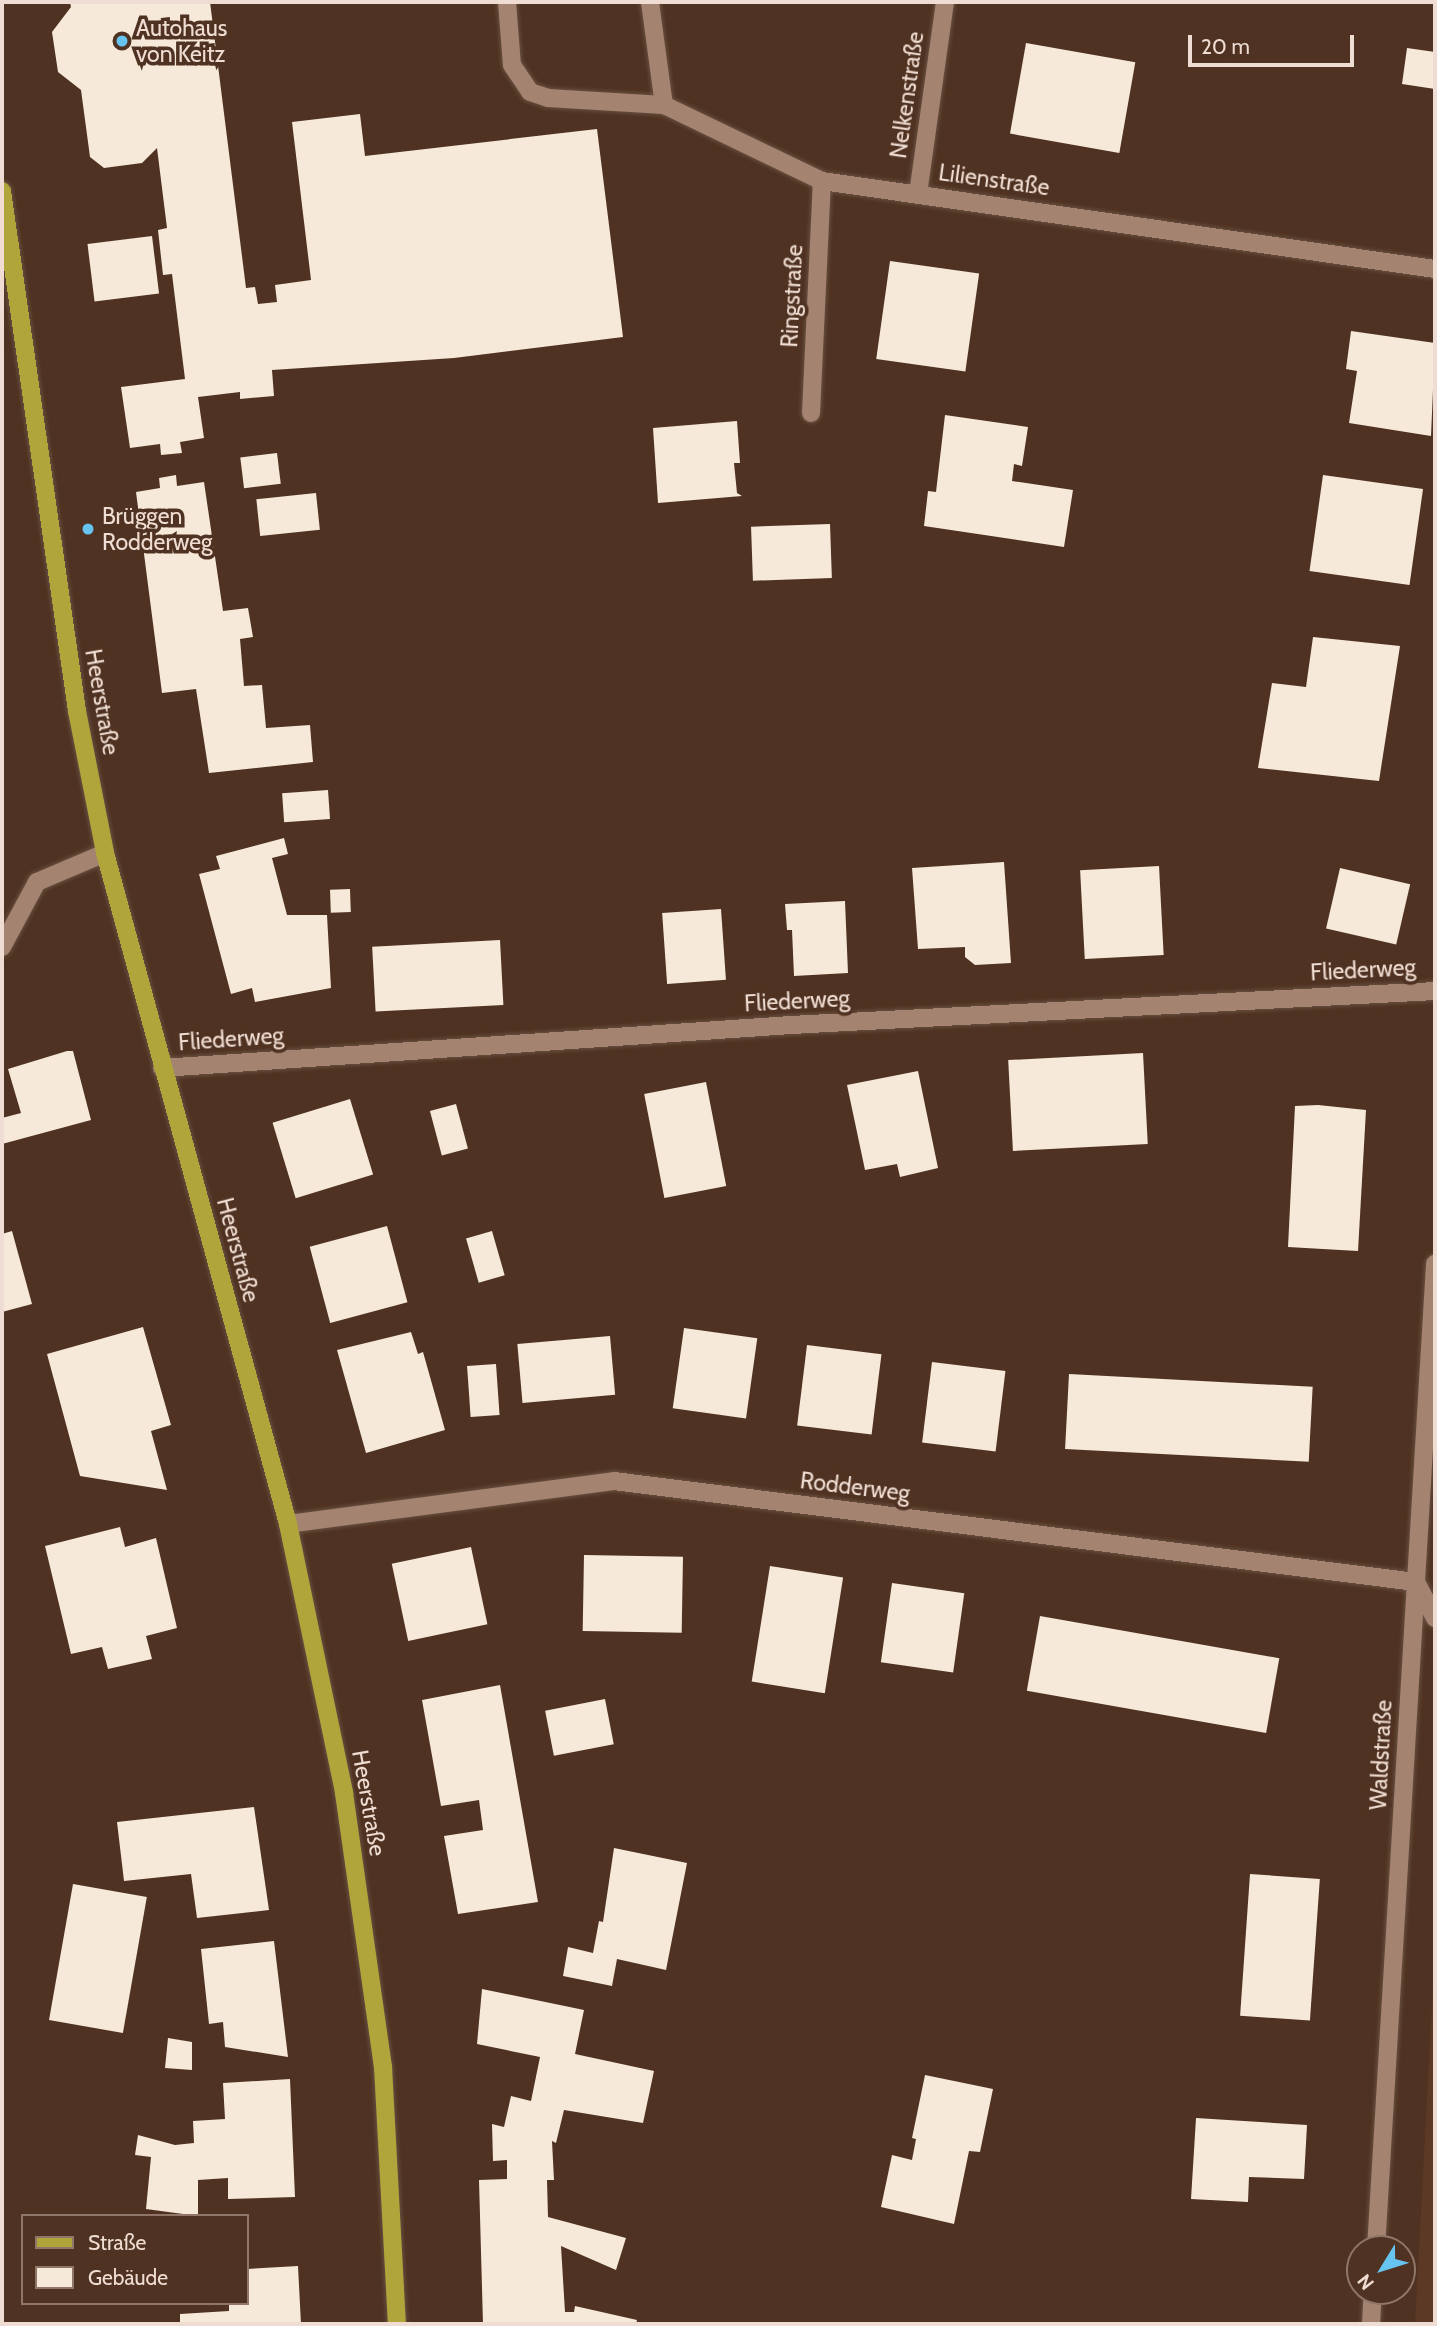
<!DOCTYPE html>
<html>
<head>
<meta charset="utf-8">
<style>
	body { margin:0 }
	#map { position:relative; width:1437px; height:2326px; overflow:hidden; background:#4f3221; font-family:Cabin,sans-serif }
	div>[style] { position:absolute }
	.built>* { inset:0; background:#5c3924 }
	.building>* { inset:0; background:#f6e9d9; transform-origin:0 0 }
	.roads { filter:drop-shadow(0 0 2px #685041) drop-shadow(0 0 2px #685041) }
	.minor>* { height:18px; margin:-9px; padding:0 9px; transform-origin:9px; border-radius:9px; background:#a48370 }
	.major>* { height:18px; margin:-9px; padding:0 9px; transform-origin:9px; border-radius:9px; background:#b0a53b }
	.dots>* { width:19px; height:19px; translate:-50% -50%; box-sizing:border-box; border:4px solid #4f3221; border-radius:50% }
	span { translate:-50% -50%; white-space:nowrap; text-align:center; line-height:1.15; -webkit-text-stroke:7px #4f3221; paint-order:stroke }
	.poi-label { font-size:23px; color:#efdcd2 }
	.left { translate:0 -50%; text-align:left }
	.street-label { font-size:23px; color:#efdcd2 }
	.frame { position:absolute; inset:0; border:4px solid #efdcd2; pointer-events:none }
	.legend { position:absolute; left:21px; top:2214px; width:228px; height:91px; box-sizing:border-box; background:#4f3221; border:2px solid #8f7668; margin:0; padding:9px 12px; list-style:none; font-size:21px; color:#efdcd2 }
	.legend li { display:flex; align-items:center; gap:14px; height:35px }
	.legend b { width:35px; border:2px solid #8f7668 }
	.north { position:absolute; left:1346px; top:2235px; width:70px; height:70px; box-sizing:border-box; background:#4f3221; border:2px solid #8f7668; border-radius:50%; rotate:232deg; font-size:19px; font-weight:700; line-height:28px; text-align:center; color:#efdcd2 }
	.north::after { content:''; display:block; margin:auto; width:24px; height:32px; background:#67c4f0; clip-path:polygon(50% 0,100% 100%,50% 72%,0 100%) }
	.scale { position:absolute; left:1188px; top:35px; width:166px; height:32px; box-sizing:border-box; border:4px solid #efdcd2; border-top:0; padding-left:9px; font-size:21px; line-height:24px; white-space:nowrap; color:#efdcd2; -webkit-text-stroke:5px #4f3221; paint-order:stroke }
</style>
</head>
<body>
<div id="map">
	<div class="built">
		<i style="clip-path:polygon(1435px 1948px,1435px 2324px,1415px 2324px)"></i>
	</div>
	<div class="building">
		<i style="clip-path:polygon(70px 2px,210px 2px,246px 288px,255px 287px,258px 304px,277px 302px,275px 285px,311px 280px,292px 122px,360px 114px,365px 156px,597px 129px,623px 337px,454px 358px,272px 370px,274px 396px,240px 399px,240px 392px,198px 397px,204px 438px,180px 442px,182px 453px,161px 455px,160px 444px,130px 448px,121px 387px,185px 379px,172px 274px,163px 275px,158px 230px,167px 228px,157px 148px,142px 163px,104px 168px,90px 157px,81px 90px,58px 72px,52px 32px,71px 7px)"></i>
		<i style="left:1026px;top:43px;width:111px;height:92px;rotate:10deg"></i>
		<i style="clip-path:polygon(1407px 48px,1435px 52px,1435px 89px,1402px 84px)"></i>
		<i style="left:152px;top:236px;width:58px;height:65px;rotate:83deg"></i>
		<i style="left:890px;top:261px;width:90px;height:99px;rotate:8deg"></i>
		<i style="clip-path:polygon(1351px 331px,1435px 343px,1431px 436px,1349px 423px,1357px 371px,1346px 369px)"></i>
		<i style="clip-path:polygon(945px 415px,1028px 427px,1022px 466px,1014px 464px,1012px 481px,1073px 490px,1064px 547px,924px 526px,928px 491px,936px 492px)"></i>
		<i style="clip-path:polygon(737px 421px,740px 463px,734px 463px,737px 493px,742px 496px,658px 503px,653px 428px)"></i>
		<i style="left:277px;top:453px;width:31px;height:37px;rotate:83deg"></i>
		<i style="clip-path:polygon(176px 475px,177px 486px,204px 482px,223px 611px,248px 608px,253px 637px,240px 639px,244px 686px,262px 685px,266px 728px,310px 725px,313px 762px,209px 773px,196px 689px,162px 693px,136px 492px,160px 488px,159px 478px)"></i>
		<i style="left:1323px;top:475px;width:101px;height:97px;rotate:8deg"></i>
		<i style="left:316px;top:493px;width:37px;height:60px;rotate:84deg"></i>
		<i style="left:830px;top:524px;width:54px;height:79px;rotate:88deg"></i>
		<i style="clip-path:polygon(1313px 637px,1400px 646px,1379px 781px,1258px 768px,1272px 683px,1306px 687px)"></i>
		<i style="left:328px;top:790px;width:29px;height:46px;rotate:86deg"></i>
		<i style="clip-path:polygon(284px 838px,288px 854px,272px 858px,287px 915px,327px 915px,331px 988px,255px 1002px,252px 988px,231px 994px,199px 874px,220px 869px,216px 856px)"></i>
		<i style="clip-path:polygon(1004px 862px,1011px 963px,975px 965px,965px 957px,965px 947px,918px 949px,912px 868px)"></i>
		<i style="left:1159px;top:866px;width:89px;height:79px;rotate:87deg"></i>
		<i style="left:1340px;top:868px;width:72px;height:62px;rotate:13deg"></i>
		<i style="left:350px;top:889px;width:23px;height:20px;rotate:88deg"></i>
		<i style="clip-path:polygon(845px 901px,848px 973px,794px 976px,792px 930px,787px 930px,785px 904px)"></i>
		<i style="left:721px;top:909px;width:71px;height:59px;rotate:86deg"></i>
		<i style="left:500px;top:940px;width:65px;height:128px;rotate:87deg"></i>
		<i style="clip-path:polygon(67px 1051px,73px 1051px,91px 1120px,2px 1144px,2px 1118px,21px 1113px,8px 1069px)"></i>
		<i style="left:1143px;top:1053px;width:91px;height:135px;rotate:87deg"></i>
		<i style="clip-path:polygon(918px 1071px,938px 1168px,900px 1177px,897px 1164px,865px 1170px,847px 1085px)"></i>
		<i style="left:706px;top:1082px;width:106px;height:63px;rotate:79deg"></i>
		<i style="left:350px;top:1099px;width:79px;height:81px;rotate:73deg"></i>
		<i style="left:456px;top:1104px;width:46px;height:27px;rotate:75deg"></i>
		<i style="clip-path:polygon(1318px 1105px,1366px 1110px,1358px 1251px,1288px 1247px,1295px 1106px)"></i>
		<i style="left:387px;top:1226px;width:79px;height:80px;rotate:75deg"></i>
		<i style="clip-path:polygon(12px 1231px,32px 1304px,2px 1312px,2px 1234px)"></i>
		<i style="left:492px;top:1231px;width:46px;height:27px;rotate:74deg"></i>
		<i style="clip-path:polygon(143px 1327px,171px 1425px,151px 1431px,167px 1490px,80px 1476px,47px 1354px)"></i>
		<i style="left:684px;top:1328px;width:74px;height:81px;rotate:8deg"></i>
		<i style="clip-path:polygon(411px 1332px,418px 1354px,423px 1352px,445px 1430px,366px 1453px,337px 1350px)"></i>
		<i style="left:610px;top:1336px;width:59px;height:93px;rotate:85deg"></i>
		<i style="left:807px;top:1345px;width:75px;height:81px;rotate:7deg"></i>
		<i style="left:932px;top:1362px;width:74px;height:81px;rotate:7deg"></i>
		<i style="left:496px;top:1364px;width:51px;height:29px;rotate:86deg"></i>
		<i style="left:1069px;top:1374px;width:244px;height:75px;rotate:3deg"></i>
		<i style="clip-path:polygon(120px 1527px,125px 1547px,156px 1538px,177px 1628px,146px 1636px,152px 1659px,108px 1669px,102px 1647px,71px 1654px,45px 1546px)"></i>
		<i style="left:471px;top:1547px;width:79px;height:81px;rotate:78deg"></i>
		<i style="left:584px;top:1555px;width:99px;height:76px;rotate:1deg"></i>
		<i style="left:770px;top:1566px;width:74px;height:117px;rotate:9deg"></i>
		<i style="left:892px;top:1583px;width:73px;height:80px;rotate:8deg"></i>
		<i style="left:1040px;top:1616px;width:243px;height:76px;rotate:10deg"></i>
		<i style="clip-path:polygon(500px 1685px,538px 1902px,458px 1914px,444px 1836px,483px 1830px,479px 1800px,441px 1806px,422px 1700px)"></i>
		<i style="left:605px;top:1699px;width:46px;height:61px;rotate:79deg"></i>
		<i style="clip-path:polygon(254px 1807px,269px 1910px,197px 1918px,191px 1874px,124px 1881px,117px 1822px)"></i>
		<i style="clip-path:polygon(614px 1848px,687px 1863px,666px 1970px,617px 1959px,612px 1986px,563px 1976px,568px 1947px,593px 1953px,599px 1921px,603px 1922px)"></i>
		<i style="left:1250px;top:1874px;width:70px;height:142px;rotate:4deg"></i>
		<i style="left:73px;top:1884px;width:75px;height:138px;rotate:10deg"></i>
		<i style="clip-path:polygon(274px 1941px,288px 2057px,225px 2047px,223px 2022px,209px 2024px,201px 1949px)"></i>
		<i style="clip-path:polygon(482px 1989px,584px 2010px,575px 2054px,654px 2071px,643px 2123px,564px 2110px,556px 2143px,552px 2141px,554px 2180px,547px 2180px,548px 2217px,626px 2238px,616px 2270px,561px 2246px,565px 2312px,574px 2312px,575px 2306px,637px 2320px,636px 2324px,483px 2324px,479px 2180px,507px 2179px,507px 2160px,493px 2161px,492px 2124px,504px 2127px,511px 2096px,531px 2101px,540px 2057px,477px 2044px)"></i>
		<i style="clip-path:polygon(168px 2038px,192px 2042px,192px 2070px,165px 2068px)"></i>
		<i style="clip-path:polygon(925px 2075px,993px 2089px,980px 2152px,969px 2151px,954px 2224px,881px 2207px,892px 2155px,912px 2160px,916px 2139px,912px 2138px)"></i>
		<i style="clip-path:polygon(290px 2079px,295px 2197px,228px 2199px,228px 2178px,198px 2180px,198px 2216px,146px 2209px,151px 2157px,135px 2155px,138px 2135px,175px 2145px,194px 2143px,193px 2121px,225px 2119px,223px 2083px)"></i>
		<i style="clip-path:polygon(1196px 2118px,1307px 2125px,1304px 2179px,1249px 2177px,1248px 2202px,1191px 2199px)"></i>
		<i style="clip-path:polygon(298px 2266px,301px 2324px,180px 2324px,180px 2314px,229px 2311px,229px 2303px,247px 2303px,247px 2269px)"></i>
	</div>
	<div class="roads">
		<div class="minor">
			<i style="left:507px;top:2px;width:63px;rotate:85.5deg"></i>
			<i style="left:512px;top:65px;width:32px;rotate:56deg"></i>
			<i style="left:530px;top:92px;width:19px;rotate:18deg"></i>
			<i style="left:548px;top:98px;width:116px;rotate:3.5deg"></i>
			<i style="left:664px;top:105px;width:175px;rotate:25.7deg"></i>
			<i style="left:822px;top:181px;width:619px;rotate:8.17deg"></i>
			<i style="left:650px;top:2px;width:104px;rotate:82.3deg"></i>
			<i style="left:918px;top:194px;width:194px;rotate:-82deg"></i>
			<i style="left:811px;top:413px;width:232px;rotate:-87.3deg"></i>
			<i style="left:2px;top:947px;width:74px;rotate:-61.7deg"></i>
			<i style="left:37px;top:882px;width:74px;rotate:-23.1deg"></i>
			<i style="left:162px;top:1068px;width:630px;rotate:-3.91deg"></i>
			<i style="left:791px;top:1025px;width:645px;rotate:-3.02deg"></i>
			<i style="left:288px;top:1524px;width:329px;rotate:-7.5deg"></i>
			<i style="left:614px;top:1481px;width:808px;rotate:7.18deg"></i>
			<i style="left:1416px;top:1582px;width:41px;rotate:62.2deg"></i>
			<i style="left:1376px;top:2249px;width:987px;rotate:-86.57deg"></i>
			<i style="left:1371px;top:2324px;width:33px;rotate:-87deg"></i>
		</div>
		<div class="major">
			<i style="left:2px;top:191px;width:525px;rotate:81.79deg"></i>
			<i style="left:77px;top:711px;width:145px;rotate:78.8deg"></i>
			<i style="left:105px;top:853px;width:696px;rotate:74.74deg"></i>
			<i style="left:288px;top:1524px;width:275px;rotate:78.2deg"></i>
			<i style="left:344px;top:1793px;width:277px;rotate:81.9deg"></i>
			<i style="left:383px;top:2067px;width:257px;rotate:86.9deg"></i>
		</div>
	</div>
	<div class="dots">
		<i style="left:122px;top:41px;background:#67c4f0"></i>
		<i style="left:88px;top:529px;background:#67c4f0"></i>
	</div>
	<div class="poi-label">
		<span class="left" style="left:136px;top:41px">Autohaus<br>von Keitz</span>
		<span class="left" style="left:102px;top:529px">Brüggen<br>Rodderweg</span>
	</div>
	<div class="street-label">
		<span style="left:907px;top:95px;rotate:-82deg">Nelkenstraße</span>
		<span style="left:994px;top:180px;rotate:8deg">Lilienstraße</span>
		<span style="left:792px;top:296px;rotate:-87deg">Ringstraße</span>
		<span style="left:102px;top:702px;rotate:80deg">Heerstraße</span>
		<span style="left:1363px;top:970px;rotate:-3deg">Fliederweg</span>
		<span style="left:797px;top:1001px;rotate:-3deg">Fliederweg</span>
		<span style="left:231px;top:1039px;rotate:-4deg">Fliederweg</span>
		<span style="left:238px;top:1250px;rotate:75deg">Heerstraße</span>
		<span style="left:855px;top:1487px;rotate:7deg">Rodderweg</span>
		<span style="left:1381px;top:1755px;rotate:-87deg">Waldstraße</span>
		<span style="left:369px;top:1803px;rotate:80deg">Heerstraße</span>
	</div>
	<div class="frame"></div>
	<ul class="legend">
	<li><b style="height:9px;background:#b0a53b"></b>Straße</li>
	<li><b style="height:19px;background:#f6e9d9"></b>Gebäude</li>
	</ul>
	<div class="north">N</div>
	<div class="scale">20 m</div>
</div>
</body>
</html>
